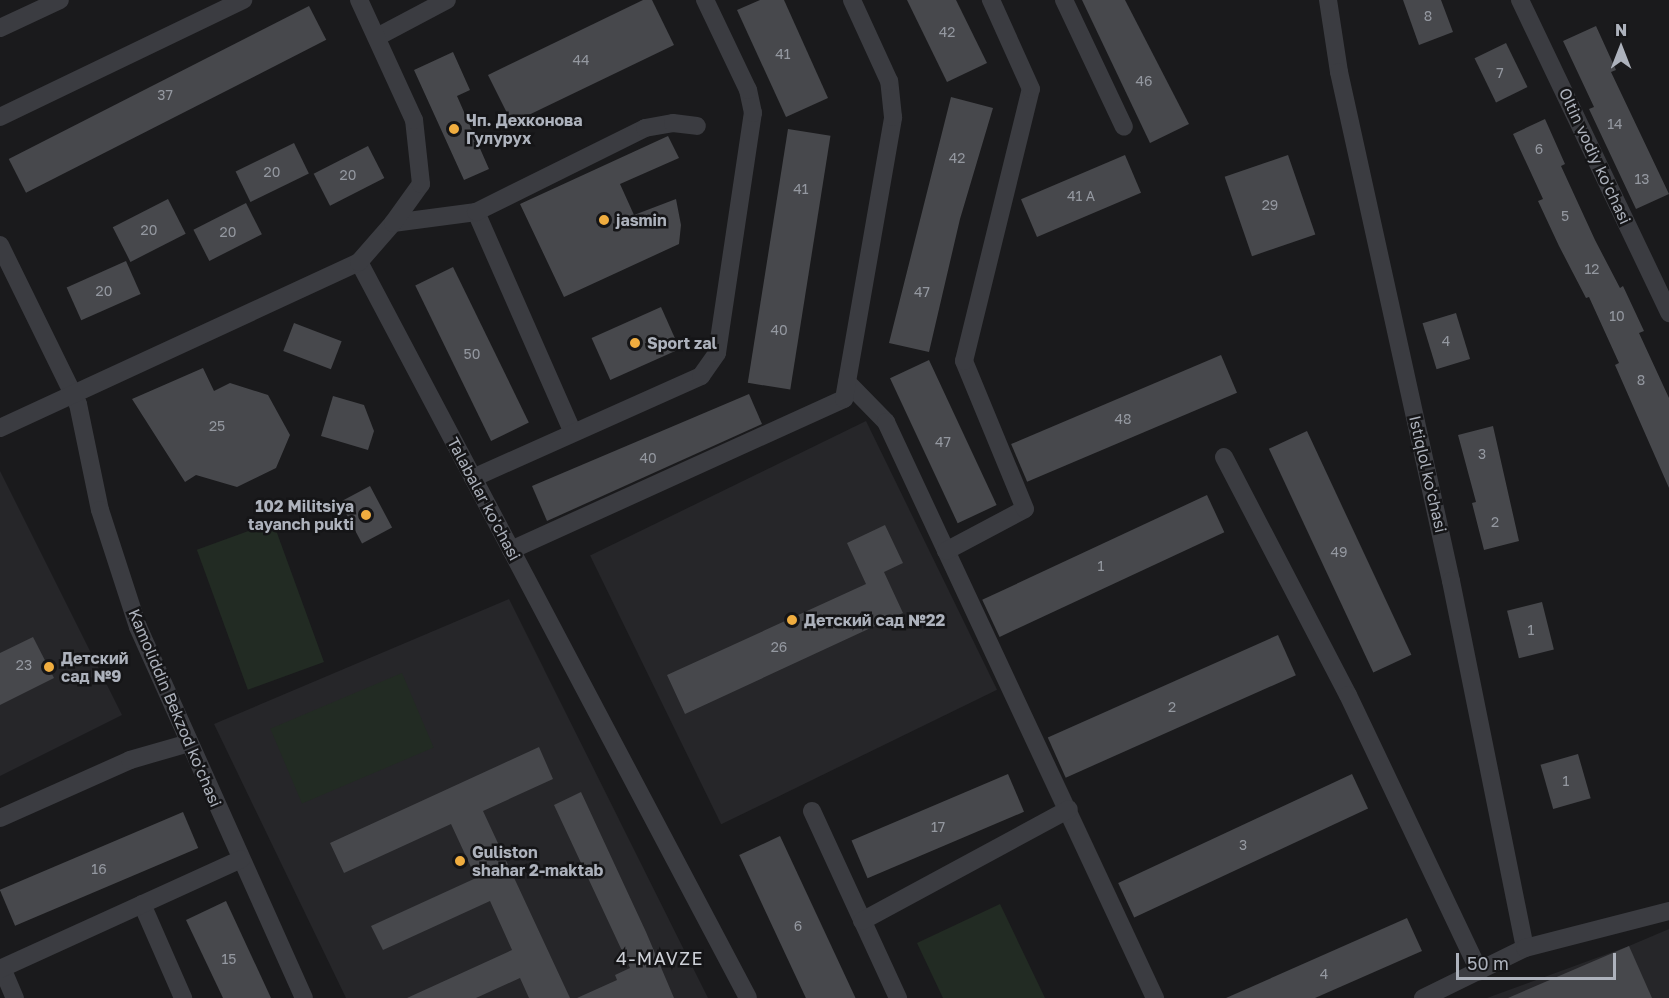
<!DOCTYPE html>
<html>
<head>
<meta charset="utf-8">
<style>
	body { margin:0 }
	#map { position:relative; width:1669px; height:998px; overflow:hidden; background:#1a1a1c; font-family:"Golos Text",sans-serif }
	div>[style] { position:absolute }
	.built>* { inset:0; background:#262629; transform-origin:0 0 }
	.green>* { inset:0; background:#222b23; transform-origin:0 0 }
	.building>* { inset:0; background:#47484c; transform-origin:0 0 }
	.street>* { height:18px; margin:-9px; padding:0 9px; transform-origin:9px; border-radius:9px; background:#3b3c41 }
	.dots>* { width:16px; height:16px; translate:-50% -50%; box-sizing:border-box; border:3px solid #151517; border-radius:50% }
	span { translate:-50% -50%; white-space:nowrap; text-align:center; line-height:1.15; -webkit-text-stroke:5px #151517; paint-order:stroke }
	.number-label { font-size:14px; color:#9498a0 }
	.number-label span { -webkit-text-stroke-width:0 }
	.poi-label { font-size:16px; color:#adb2bc; font-weight:700 }
	.left { translate:0 -50%; text-align:left }
	.right { translate:-100% -50%; text-align:right }
	.street-label { font-size:16px; color:#adb2bc }
	.neighbourhood-label { font-size:18px; color:#ced1d8; letter-spacing:1.5px }
	.north { position:absolute; left:1591px; top:18px; width:60px; height:60px; -webkit-text-stroke:4px #151517; paint-order:stroke; rotate:0deg; font-size:16px; font-weight:700; line-height:24px; text-align:center; color:#adb2bc }
	.north::after { content:''; display:block; margin:auto; width:21px; height:27px; background:#adb2bc; clip-path:polygon(50% 0,100% 100%,50% 72%,0 100%) }
	.scale { position:absolute; left:1456px; top:953px; width:160px; height:27px; box-sizing:border-box; border:3px solid #adb2bc; border-top:0; padding-left:8px; font-size:18px; line-height:21px; white-space:nowrap; color:#adb2bc; -webkit-text-stroke:4px #151517; paint-order:stroke }
</style>
</head>
<body>
<div id="map">
	<div class="built">
		<i style="left:866px;top:421px;width:299px;height:307px;rotate:64deg"></i>
		<i style="clip-path:polygon(0 471px,122px 715px,0 776px)"></i>
		<i style="clip-path:polygon(509px 599px,708px 998px,346px 998px,214px 724px)"></i>
		<i style="clip-path:polygon(1669px 929px,1669px 998px,1487px 998px,1629px 946px)"></i>
	</div>
	<div class="green">
		<i style="left:273px;top:522px;width:149px;height:81px;rotate:70deg"></i>
		<i style="left:402px;top:673px;width:81px;height:143px;rotate:67deg"></i>
		<i style="clip-path:polygon(1000px 904px,1045px 998px,943px 998px,917px 943px)"></i>
	</div>
	<div class="building">
		<i style="clip-path:polygon(643px 0,652px 0,674px 45px,512px 123px,488px 75px)"></i>
		<i style="clip-path:polygon(760px 0,784px 0,828px 98px,786px 117px,737px 10px)"></i>
		<i style="clip-path:polygon(907px 0,956px 0,987px 63px,947px 82px)"></i>
		<i style="clip-path:polygon(1082px 0,1125px 0,1189px 124px,1150px 143px)"></i>
		<i style="clip-path:polygon(1403px 0,1441px 0,1453px 32px,1419px 45px)"></i>
		<i style="left:309px;top:6px;width:38px;height:337px;rotate:63deg"></i>
		<i style="clip-path:polygon(1596px 26px,1616px 70px,1611px 72px,1669px 194px,1636px 209px,1589px 109px,1594px 107px,1563px 41px)"></i>
		<i style="left:1506px;top:43px;width:49px;height:35px;rotate:64deg"></i>
		<i style="clip-path:polygon(453px 52px,470px 90px,457px 96px,489px 169px,464px 180px,414px 70px)"></i>
		<i style="clip-path:polygon(951px 97px,993px 108px,960px 219px,929px 352px,889px 343px)"></i>
		<i style="clip-path:polygon(1545px 119px,1565px 164px,1561px 166px,1595px 240px,1620px 288px,1623px 286px,1644px 331px,1639px 333px,1669px 398px,1669px 488px,1615px 365px,1619px 363px,1589px 297px,1586px 298px,1559px 246px,1538px 201px,1543px 199px,1513px 134px)"></i>
		<i style="left:788px;top:129px;width:43px;height:257px;rotate:9deg"></i>
		<i style="clip-path:polygon(668px 136px,679px 158px,620px 184px,634px 215px,676px 199px,681px 225px,679px 244px,564px 297px,520px 204px)"></i>
		<i style="left:294px;top:143px;width:34px;height:65px;rotate:64deg"></i>
		<i style="left:368px;top:146px;width:36px;height:61px;rotate:63deg"></i>
		<i style="left:1125px;top:155px;width:41px;height:113px;rotate:67deg"></i>
		<i style="left:1288px;top:155px;width:84px;height:67px;rotate:71deg"></i>
		<i style="left:168px;top:199px;width:39px;height:62px;rotate:63deg"></i>
		<i style="left:246px;top:203px;width:35px;height:59px;rotate:63deg"></i>
		<i style="left:126px;top:261px;width:36px;height:65px;rotate:66deg"></i>
		<i style="left:453px;top:267px;width:173px;height:42px;rotate:64deg"></i>
		<i style="left:661px;top:307px;width:46px;height:76px;rotate:66deg"></i>
		<i style="left:1456px;top:313px;width:48px;height:35px;rotate:73deg"></i>
		<i style="left:294px;top:323px;width:51px;height:30px;rotate:21deg"></i>
		<i style="left:1221px;top:355px;width:41px;height:228px;rotate:67deg"></i>
		<i style="left:929px;top:360px;width:160px;height:43px;rotate:65deg"></i>
		<i style="clip-path:polygon(203px 368px,214px 391px,230px 383px,268px 395px,290px 435px,276px 468px,237px 487px,196px 475px,185px 482px,132px 399px)"></i>
		<i style="clip-path:polygon(749px 394px,762px 424px,547px 521px,532px 486px)"></i>
		<i style="clip-path:polygon(333px 396px,364px 405px,374px 431px,368px 450px,321px 436px)"></i>
		<i style="clip-path:polygon(1493px 426px,1519px 541px,1484px 550px,1472px 503px,1476px 502px,1458px 435px)"></i>
		<i style="left:1307px;top:431px;width:247px;height:42px;rotate:65deg"></i>
		<i style="left:370px;top:486px;width:47px;height:34px;rotate:62deg"></i>
		<i style="left:1207px;top:495px;width:41px;height:248px;rotate:65deg"></i>
		<i style="clip-path:polygon(885px 525px,903px 563px,884px 572px,903px 613px,685px 714px,667px 675px,866px 584px,847px 543px)"></i>
		<i style="left:1542px;top:602px;width:49px;height:36px;rotate:76deg"></i>
		<i style="left:1278px;top:635px;width:44px;height:252px;rotate:66deg"></i>
		<i style="clip-path:polygon(33px 637px,54px 678px,0 705px,0 653px)"></i>
		<i style="clip-path:polygon(539px 747px,553px 779px,483px 811px,570px 998px,529px 998px,520px 978px,476px 998px,407px 998px,512px 950px,490px 901px,383px 950px,371px 926px,476px 878px,451px 824px,344px 873px,330px 843px)"></i>
		<i style="left:1578px;top:754px;width:46px;height:39px;rotate:74deg"></i>
		<i style="left:1008px;top:774px;width:41px;height:170px;rotate:67deg"></i>
		<i style="left:1352px;top:774px;width:38px;height:258px;rotate:65deg"></i>
		<i style="clip-path:polygon(581px 792px,646px 932px,674px 998px,577px 998px,617px 980px,615px 975px,630px 968px,554px 805px)"></i>
		<i style="left:183px;top:812px;width:39px;height:199px;rotate:67deg"></i>
		<i style="left:780px;top:836px;width:179px;height:45px;rotate:65deg"></i>
		<i style="clip-path:polygon(226px 901px,271px 998px,223px 998px,186px 920px)"></i>
		<i style="clip-path:polygon(1407px 918px,1422px 951px,1315px 998px,1226px 998px)"></i>
		<i style="clip-path:polygon(1629px 946px,1652px 998px,1508px 998px)"></i>
	</div>
	<div class="street">
		<i style="left:1064px;top:0;width:140px;rotate:64.7deg"></i>
		<i style="left:1328px;top:0;width:73px;rotate:81.3deg"></i>
		<i style="left:1339px;top:72px;width:521px;rotate:77.59deg"></i>
		<i style="left:1451px;top:581px;width:374px;rotate:78.6deg"></i>
		<i style="left:1520px;top:0;width:347px;rotate:64.5deg"></i>
		<i style="left:0;top:28px;width:66px;rotate:-25deg"></i>
		<i style="left:377px;top:37px;width:79px;rotate:-27.9deg"></i>
		<i style="left:0;top:117px;width:270px;rotate:-25.7deg"></i>
		<i style="left:476px;top:212px;width:241px;rotate:66.3deg"></i>
		<i style="left:393px;top:223px;width:84px;rotate:-7.5deg"></i>
		<i style="left:476px;top:212px;width:189px;rotate:-26.4deg"></i>
		<i style="left:645px;top:128px;width:28px;rotate:-10deg"></i>
		<i style="left:673px;top:123px;width:24px;rotate:7deg"></i>
		<i style="left:0;top:245px;width:177px;rotate:63.9deg"></i>
		<i style="left:78px;top:404px;width:108px;rotate:78.3deg"></i>
		<i style="left:100px;top:510px;width:123px;rotate:72deg"></i>
		<i style="left:138px;top:627px;width:406px;rotate:65.9deg"></i>
		<i style="left:359px;top:262px;width:832px;rotate:62.14deg"></i>
		<i style="left:847px;top:382px;width:56px;rotate:45.7deg"></i>
		<i style="left:886px;top:422px;width:636px;rotate:64.97deg"></i>
		<i style="left:0;top:428px;width:396px;rotate:-24.8deg"></i>
		<i style="left:359px;top:262px;width:52px;rotate:-48.9deg"></i>
		<i style="left:393px;top:223px;width:48px;rotate:-54.3deg"></i>
		<i style="left:421px;top:184px;width:64px;rotate:-96.2deg"></i>
		<i style="left:414px;top:120px;width:132px;rotate:-114.6deg"></i>
		<i style="left:1224px;top:457px;width:268px;rotate:62.5deg"></i>
		<i style="left:1348px;top:695px;width:306px;rotate:64.6deg"></i>
		<i style="left:473px;top:478px;width:250px;rotate:-24.1deg"></i>
		<i style="left:701px;top:376px;width:28px;rotate:-55deg"></i>
		<i style="left:717px;top:353px;width:243px;rotate:-81.5deg"></i>
		<i style="left:753px;top:113px;width:24px;rotate:-102deg"></i>
		<i style="left:748px;top:90px;width:100px;rotate:-115.5deg"></i>
		<i style="left:511px;top:550px;width:366px;rotate:-24.4deg"></i>
		<i style="left:844px;top:399px;width:286px;rotate:-80.1deg"></i>
		<i style="left:893px;top:117px;width:36px;rotate:-96deg"></i>
		<i style="left:889px;top:81px;width:89px;rotate:-114.6deg"></i>
		<i style="left:946px;top:551px;width:89px;rotate:-28deg"></i>
		<i style="left:1025px;top:509px;width:160px;rotate:-112.4deg"></i>
		<i style="left:964px;top:361px;width:280px;rotate:-76.2deg"></i>
		<i style="left:1031px;top:89px;width:98px;rotate:-114.2deg"></i>
		<i style="left:812px;top:811px;width:206px;rotate:65.3deg"></i>
		<i style="left:0;top:818px;width:142px;rotate:-24deg"></i>
		<i style="left:130px;top:760px;width:61px;rotate:-16.1deg"></i>
		<i style="left:142px;top:904px;width:103px;rotate:66.4deg"></i>
		<i style="left:862px;top:921px;width:235px;rotate:-28.4deg"></i>
		<i style="left:2px;top:968px;width:33px;rotate:67deg"></i>
		<i style="left:0;top:969px;width:265px;rotate:-24.5deg"></i>
		<i style="left:1423px;top:998px;width:114px;rotate:-26.1deg"></i>
		<i style="left:1525px;top:948px;width:149px;rotate:-14.4deg"></i>
	</div>
	<div class="dots">
		<i style="left:454px;top:129px;background:#f0ad3f"></i>
		<i style="left:604px;top:220px;background:#f0ad3f"></i>
		<i style="left:635px;top:343px;background:#f0ad3f"></i>
		<i style="left:366px;top:515px;background:#f0ad3f"></i>
		<i style="left:792px;top:620px;background:#f0ad3f"></i>
		<i style="left:49px;top:667px;background:#f0ad3f"></i>
		<i style="left:460px;top:861px;background:#f0ad3f"></i>
	</div>
	<div class="number-label">
		<span style="left:1428px;top:16px">8</span>
		<span style="left:947px;top:32px">42</span>
		<span style="left:783px;top:54px">41</span>
		<span style="left:581px;top:60px">44</span>
		<span style="left:1500px;top:73px">7</span>
		<span style="left:1144px;top:81px">46</span>
		<span style="left:165px;top:95px">37</span>
		<span style="left:1615px;top:124px">14</span>
		<span style="left:1539px;top:149px">6</span>
		<span style="left:957px;top:158px">42</span>
		<span style="left:272px;top:172px">20</span>
		<span style="left:348px;top:175px">20</span>
		<span style="left:1642px;top:179px">13</span>
		<span style="left:801px;top:189px">41</span>
		<span style="left:1081px;top:196px">41 A</span>
		<span style="left:1270px;top:205px">29</span>
		<span style="left:1565px;top:216px">5</span>
		<span style="left:149px;top:230px">20</span>
		<span style="left:228px;top:232px">20</span>
		<span style="left:1592px;top:269px">12</span>
		<span style="left:104px;top:291px">20</span>
		<span style="left:922px;top:292px">47</span>
		<span style="left:1617px;top:316px">10</span>
		<span style="left:779px;top:330px">40</span>
		<span style="left:1446px;top:341px">4</span>
		<span style="left:472px;top:354px">50</span>
		<span style="left:1641px;top:380px">8</span>
		<span style="left:1123px;top:419px">48</span>
		<span style="left:217px;top:426px">25</span>
		<span style="left:943px;top:442px">47</span>
		<span style="left:1482px;top:454px">3</span>
		<span style="left:648px;top:458px">40</span>
		<span style="left:1495px;top:522px">2</span>
		<span style="left:1339px;top:552px">49</span>
		<span style="left:1101px;top:566px">1</span>
		<span style="left:1531px;top:630px">1</span>
		<span style="left:779px;top:647px">26</span>
		<span style="left:24px;top:665px">23</span>
		<span style="left:1172px;top:707px">2</span>
		<span style="left:1566px;top:781px">1</span>
		<span style="left:938px;top:827px">17</span>
		<span style="left:1243px;top:845px">3</span>
		<span style="left:99px;top:869px">16</span>
		<span style="left:798px;top:926px">6</span>
		<span style="left:229px;top:959px">15</span>
		<span style="left:1324px;top:974px">4</span>
	</div>
	<div class="poi-label">
		<span class="left" style="left:466px;top:129px">Чп. Дехконова<br>Гулурух</span>
		<span class="left" style="left:616px;top:220px">jasmin</span>
		<span class="left" style="left:647px;top:343px">Sport zal</span>
		<span class="right" style="left:354px;top:515px">102 Militsiya<br>tayanch pukti</span>
		<span class="left" style="left:804px;top:620px">Детский сад №22</span>
		<span class="left" style="left:61px;top:667px">Детский<br>сад №9</span>
		<span class="left" style="left:472px;top:861px">Guliston<br>shahar 2-maktab</span>
	</div>
	<div class="street-label">
		<span style="left:1595px;top:156px;rotate:65deg">Oltin vodiy ko'chasi</span>
		<span style="left:1428px;top:474px;rotate:77deg">Istiqlol ko'chasi</span>
		<span style="left:484px;top:499px;rotate:62deg">Talabalar ko'chasi</span>
		<span style="left:175px;top:708px;rotate:67deg">Kamoliddin Bekzod ko'chasi</span>
	</div>
	<div class="neighbourhood-label">
		<span style="left:660px;top:958px">4-MAVZE</span>
	</div>
	<div class="north">N</div>
	<div class="scale">50 m</div>
</div>
</body>
</html>
